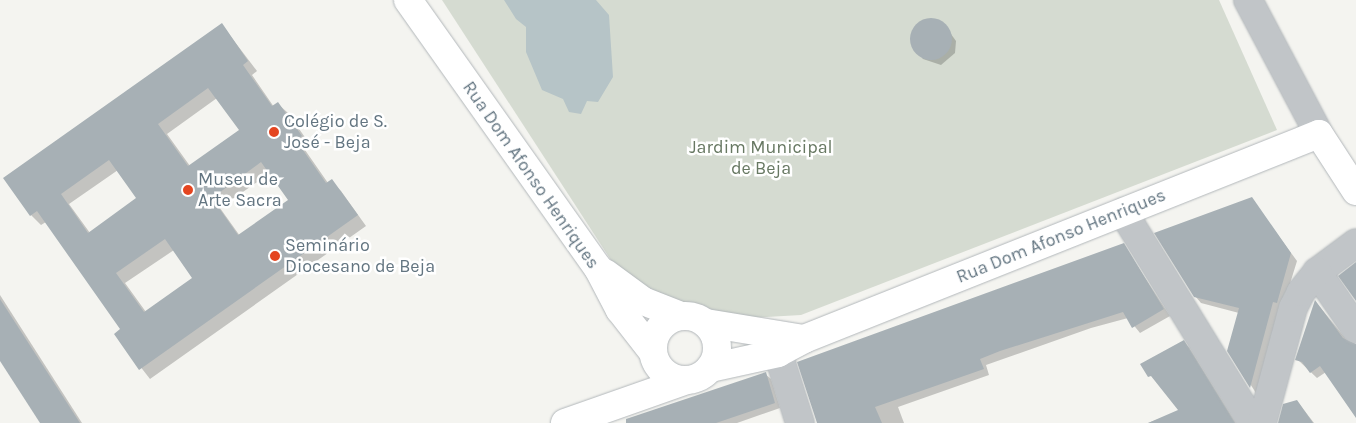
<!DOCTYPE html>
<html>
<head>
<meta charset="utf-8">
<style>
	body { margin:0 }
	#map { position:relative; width:1356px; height:423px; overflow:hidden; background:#f4f4f0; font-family:Karla,sans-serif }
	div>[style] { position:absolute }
	.green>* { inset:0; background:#d5dbd1 }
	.water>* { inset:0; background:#b6c4c7 }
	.shadow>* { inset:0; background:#0003 }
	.building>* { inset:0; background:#a7b0b5 }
	.round { border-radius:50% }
	.roads { filter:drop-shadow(0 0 1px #b2b7ba) drop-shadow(0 0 1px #b2b7ba) }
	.minor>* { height:28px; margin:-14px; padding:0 14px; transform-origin:14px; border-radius:14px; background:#c1c5c8 }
	.major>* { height:28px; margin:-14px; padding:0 14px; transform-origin:14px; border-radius:14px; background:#fff }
	.major>.ring { margin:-14px; padding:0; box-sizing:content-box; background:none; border:28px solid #fff; border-radius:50% }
	.dots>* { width:14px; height:14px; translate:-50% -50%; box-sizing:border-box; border:2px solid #fff; border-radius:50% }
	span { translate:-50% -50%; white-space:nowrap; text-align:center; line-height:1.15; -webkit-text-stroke:5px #fff; paint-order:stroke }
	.poi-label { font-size:18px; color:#637581 }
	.left { translate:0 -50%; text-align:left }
	.park-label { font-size:18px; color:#677862 }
	.street-label { font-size:18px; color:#637581 }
</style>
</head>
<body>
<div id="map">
	<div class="green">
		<i style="clip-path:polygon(442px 0,1219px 0,1277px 130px,801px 315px,730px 319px,670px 304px,620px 274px)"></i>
	</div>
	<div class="water">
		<i style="clip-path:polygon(504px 0,596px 0,609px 15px,613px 77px,598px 102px,587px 101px,581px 114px,569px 112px,563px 99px,542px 90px,526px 52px,526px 27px,516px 19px)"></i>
	</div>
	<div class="shadow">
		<i style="clip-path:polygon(931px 19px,943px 23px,956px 41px,955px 53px,941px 65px,923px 59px,912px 42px,918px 24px)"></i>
		<i style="clip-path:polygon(evenodd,222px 25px,257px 71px,252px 75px,274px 107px,278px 104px,288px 113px,311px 146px,305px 150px,328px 183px,331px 181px,341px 191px,366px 226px,150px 379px,115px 334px,122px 330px,46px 222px,41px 225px,31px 215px,5px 178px,222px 25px,217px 98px,240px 130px,190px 166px,167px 134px,217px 98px,222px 25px,118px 170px,138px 198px,90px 233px,69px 204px,118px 170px,222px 25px,270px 173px,290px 200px,240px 236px,220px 208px,270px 173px,222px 25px,174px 250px,194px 278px,146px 312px,125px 283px,174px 250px)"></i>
		<i style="clip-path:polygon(1251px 198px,1297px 261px,1256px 393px,1228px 350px,1239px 313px,1201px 303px,1195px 296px)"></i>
		<i style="clip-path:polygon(1123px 244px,1170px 316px,1140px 333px,1128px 318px,1091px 328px,986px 365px,989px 375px,898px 407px,904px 423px,819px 423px)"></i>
		<i style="clip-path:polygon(0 295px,82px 423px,42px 423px,0 359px)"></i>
		<i style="clip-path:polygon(1320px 307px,1350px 344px,1356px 345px,1356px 417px,1326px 372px,1317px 378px,1297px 359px)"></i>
		<i style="clip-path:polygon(1183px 342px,1189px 347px,1236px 423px,1148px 423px,1180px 411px,1142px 364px)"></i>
		<i style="clip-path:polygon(765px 374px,771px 379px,780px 408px,737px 423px,635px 423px)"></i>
		<i style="clip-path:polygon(1297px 401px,1314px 423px,1279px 423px)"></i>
	</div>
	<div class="building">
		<i class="round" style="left:910px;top:18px;width:42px;height:42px"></i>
		<i style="clip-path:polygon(evenodd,222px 23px,248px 61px,243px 65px,272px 106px,278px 102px,302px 136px,296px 140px,326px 183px,332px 179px,358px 215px,139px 370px,114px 334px,120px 329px,37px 211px,30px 216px,3px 178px,222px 23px,208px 88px,239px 130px,188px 166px,158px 124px,208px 88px,222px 23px,109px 160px,136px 198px,88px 233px,61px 194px,109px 160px,222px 23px,261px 162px,288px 200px,238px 235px,212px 198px,261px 162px,222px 23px,165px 239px,192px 278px,144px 312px,116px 273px,165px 239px)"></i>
		<i style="clip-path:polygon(1252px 197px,1291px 253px,1277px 303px,1273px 302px,1250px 388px,1227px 351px,1239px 308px,1194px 297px,1154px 233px)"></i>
		<i style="clip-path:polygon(1124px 243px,1164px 309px,1132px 328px,1123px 312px,1000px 351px,980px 359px,984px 369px,875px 407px,882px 423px,817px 423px,797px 362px)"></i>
		<i style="clip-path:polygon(1356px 262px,1356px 301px,1338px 276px)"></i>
		<i style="clip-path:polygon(0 299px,80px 423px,40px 423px,0 361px)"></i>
		<i style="clip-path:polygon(1315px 300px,1343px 338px,1356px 344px,1356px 418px,1320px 366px,1310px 373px,1302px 362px,1295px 360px)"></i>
		<i style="clip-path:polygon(1184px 340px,1235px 423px,1148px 423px,1178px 410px,1151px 376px,1148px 377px,1140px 364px)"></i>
		<i style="clip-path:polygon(766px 372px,775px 403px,716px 423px,626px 423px,626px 419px)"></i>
		<i style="clip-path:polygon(1297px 400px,1313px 423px,1278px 423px,1283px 404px)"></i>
	</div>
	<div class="roads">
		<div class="minor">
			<i style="left:1248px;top:0;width:152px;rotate:62.1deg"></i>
			<i style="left:1123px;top:212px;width:248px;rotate:58.4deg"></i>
			<i style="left:1356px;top:243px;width:49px;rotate:143.4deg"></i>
			<i style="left:1317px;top:272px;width:69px;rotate:55.6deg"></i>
			<i style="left:778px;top:353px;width:73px;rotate:72.6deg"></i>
			<i style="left:1262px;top:423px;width:119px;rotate:-74.9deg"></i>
			<i style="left:1293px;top:308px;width:18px;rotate:-63deg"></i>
			<i style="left:1301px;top:292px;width:26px;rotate:-51deg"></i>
		</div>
		<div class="major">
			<i style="left:408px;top:0;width:329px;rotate:54.7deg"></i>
			<i style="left:598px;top:268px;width:47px;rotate:62.4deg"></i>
			<i style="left:620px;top:310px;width:52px;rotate:52deg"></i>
			<i style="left:605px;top:273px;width:47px;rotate:36.4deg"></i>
			<i style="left:643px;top:301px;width:41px;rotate:21.5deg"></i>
			<i class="ring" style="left:653px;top:316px;width:36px;height:36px"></i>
			<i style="left:706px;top:323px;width:99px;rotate:9.3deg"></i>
			<i style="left:710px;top:368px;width:70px;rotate:-12.4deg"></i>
			<i style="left:778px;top:353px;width:30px;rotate:-28deg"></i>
			<i style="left:804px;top:339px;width:554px;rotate:-21.71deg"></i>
			<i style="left:1319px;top:134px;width:68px;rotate:57deg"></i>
			<i style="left:565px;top:423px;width:129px;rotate:-19.4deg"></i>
		</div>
	</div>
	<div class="dots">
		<i style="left:274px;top:132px;background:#e44520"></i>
		<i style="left:188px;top:190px;background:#e44520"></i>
		<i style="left:275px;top:256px;background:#e44520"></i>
	</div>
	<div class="poi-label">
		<span class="left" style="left:284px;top:132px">Colégio de S.<br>José - Beja</span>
		<span class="left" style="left:198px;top:190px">Museu de<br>Arte Sacra</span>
		<span class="left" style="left:285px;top:256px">Seminário<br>Diocesano de Beja</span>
	</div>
	<div class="park-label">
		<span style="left:761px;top:158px">Jardim Municipal<br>de Beja</span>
	</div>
	<div class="street-label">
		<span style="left:531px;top:175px;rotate:55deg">Rua Dom Afonso Henriques</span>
		<span style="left:1061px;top:236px;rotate:-22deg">Rua Dom Afonso Henriques</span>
	</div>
</div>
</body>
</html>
